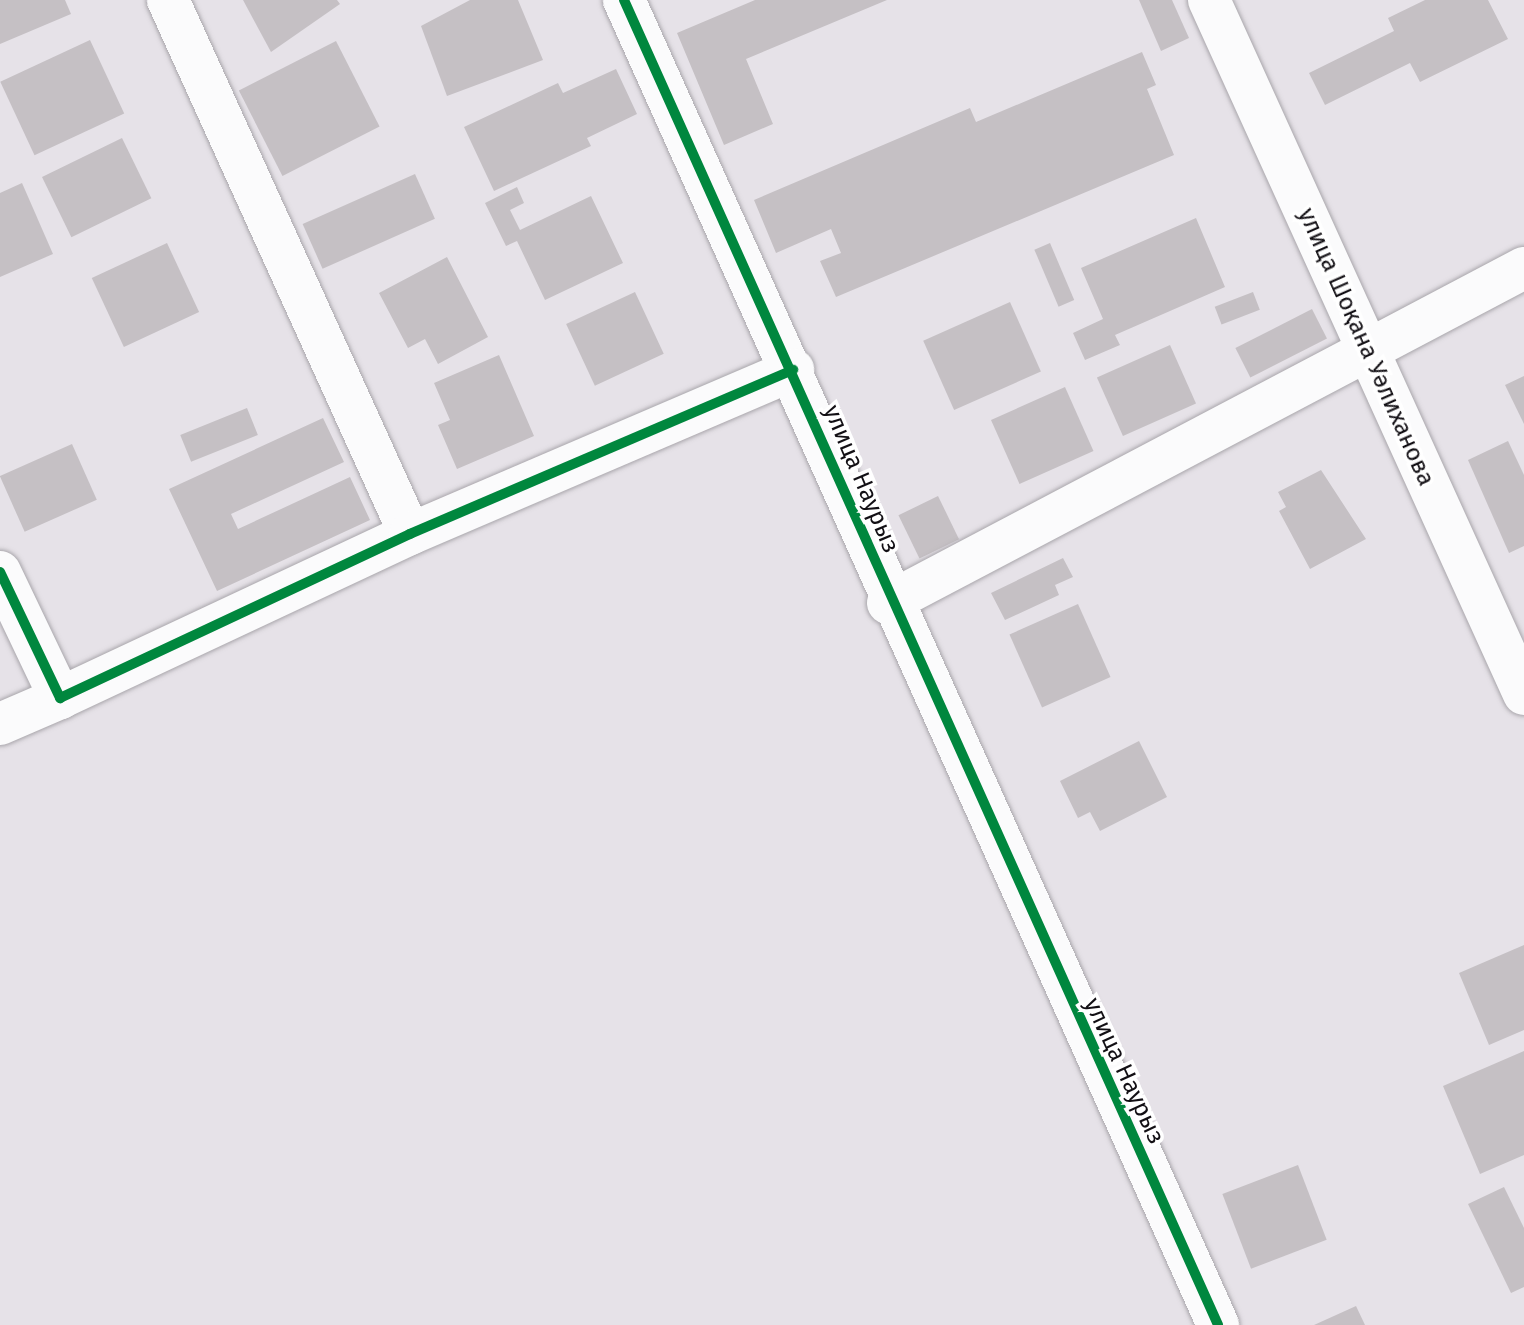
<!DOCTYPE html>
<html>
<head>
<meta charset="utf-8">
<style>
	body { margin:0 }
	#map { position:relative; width:1524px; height:1325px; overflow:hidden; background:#e6e2e8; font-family:"Fira Sans",sans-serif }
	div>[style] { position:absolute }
	.building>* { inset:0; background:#c5c0c4; transform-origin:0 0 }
	.roads { filter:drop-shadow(0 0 2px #a9a6ab) drop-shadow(0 0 2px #a9a6ab) }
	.street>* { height:42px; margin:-21px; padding:0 21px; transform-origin:21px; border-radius:21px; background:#fbfbfc }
	.cycleway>* { height:10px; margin:-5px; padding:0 5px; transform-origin:5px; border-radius:5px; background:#00873e }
	span { translate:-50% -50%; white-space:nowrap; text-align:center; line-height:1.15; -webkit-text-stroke:7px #fff; paint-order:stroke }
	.street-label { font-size:24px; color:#120f14 }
</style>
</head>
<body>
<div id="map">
	<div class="building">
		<i style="clip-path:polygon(0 0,65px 0,71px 14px,0 44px)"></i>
		<i style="clip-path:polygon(243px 0,337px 0,340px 4px,271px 52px)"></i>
		<i style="clip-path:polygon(470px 0,518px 0,543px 60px,447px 96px,421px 26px)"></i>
		<i style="clip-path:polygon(755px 0,887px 0,746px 59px,773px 124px,724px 145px,677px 33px)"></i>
		<i style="clip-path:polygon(1139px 0,1172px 0,1189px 38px,1161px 51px)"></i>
		<i style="clip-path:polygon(1425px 0,1488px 0,1508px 39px,1420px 82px,1410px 63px,1325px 105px,1309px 73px,1394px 31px,1388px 18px)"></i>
		<i style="left:90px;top:40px;width:81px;height:99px;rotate:65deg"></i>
		<i style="left:336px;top:41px;width:96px;height:109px;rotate:63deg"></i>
		<i style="clip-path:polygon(1142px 52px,1156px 85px,1147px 89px,1174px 155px,836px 297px,820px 261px,841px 253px,831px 229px,776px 253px,754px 200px,970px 108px,976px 122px)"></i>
		<i style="clip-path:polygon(616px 69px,637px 114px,587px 138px,591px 146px,494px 191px,464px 127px,558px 83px,563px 93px)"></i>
		<i style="left:122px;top:138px;width:67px;height:89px;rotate:64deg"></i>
		<i style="left:415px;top:174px;width:49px;height:123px;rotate:66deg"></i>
		<i style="clip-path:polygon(22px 183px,53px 254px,0 277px,0 193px)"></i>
		<i style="clip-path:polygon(517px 187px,524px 203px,510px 210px,520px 230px,591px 196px,623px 263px,545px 300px,517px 241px,506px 246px,485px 203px)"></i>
		<i style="clip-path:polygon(1196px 218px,1225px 287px,1115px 335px,1120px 345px,1085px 360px,1073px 333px,1103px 319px,1081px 268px)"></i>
		<i style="left:167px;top:243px;width:76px;height:83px;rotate:65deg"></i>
		<i style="left:1050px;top:243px;width:62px;height:17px;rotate:67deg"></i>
		<i style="clip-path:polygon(447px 257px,488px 337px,438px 364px,425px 339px,408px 348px,379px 293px)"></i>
		<i style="left:635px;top:292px;width:68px;height:76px;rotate:65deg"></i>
		<i style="left:1253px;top:292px;width:19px;height:41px;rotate:69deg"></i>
		<i style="left:1010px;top:302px;width:76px;height:95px;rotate:66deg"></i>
		<i style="left:1312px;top:309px;width:33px;height:86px;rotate:63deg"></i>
		<i style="left:1170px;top:345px;width:64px;height:80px;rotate:66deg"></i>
		<i style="clip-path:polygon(499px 355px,534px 436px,457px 469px,438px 425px,450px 420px,434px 383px)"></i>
		<i style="clip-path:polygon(1524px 376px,1524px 424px,1505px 385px)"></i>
		<i style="left:1065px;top:387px;width:70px;height:81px;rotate:66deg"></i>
		<i style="left:247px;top:408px;width:29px;height:72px;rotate:68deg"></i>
		<i style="clip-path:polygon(323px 418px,344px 462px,231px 514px,238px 529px,350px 477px,370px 520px,217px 591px,169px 489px)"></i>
		<i style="clip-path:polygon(1508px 441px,1524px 475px,1524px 546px,1509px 553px,1468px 460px)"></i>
		<i style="left:72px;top:444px;width:61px;height:79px;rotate:66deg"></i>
		<i style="clip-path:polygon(1321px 470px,1366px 539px,1310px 569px,1279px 511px,1286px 507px,1278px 492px)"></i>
		<i style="left:938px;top:496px;width:48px;height:44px;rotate:64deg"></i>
		<i style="clip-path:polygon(1063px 558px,1073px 577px,1055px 585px,1059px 595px,1005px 620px,991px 593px)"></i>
		<i style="left:1078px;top:604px;width:80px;height:75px;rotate:66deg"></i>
		<i style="clip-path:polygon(1139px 741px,1167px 797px,1100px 831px,1090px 812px,1078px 818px,1060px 781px)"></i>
		<i style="clip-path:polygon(1524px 945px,1524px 1030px,1489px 1045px,1459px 973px)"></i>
		<i style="clip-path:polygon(1524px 1051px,1524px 1155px,1480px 1174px,1443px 1086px)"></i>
		<i style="left:1298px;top:1165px;width:80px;height:81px;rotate:69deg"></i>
		<i style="clip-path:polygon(1504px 1187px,1524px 1228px,1524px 1287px,1511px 1293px,1468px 1204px)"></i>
		<i style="clip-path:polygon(1356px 1306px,1365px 1325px,1314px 1325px)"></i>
	</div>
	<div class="roads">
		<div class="street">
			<i style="left:168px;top:0;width:586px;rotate:65.62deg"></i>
			<i style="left:624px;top:0;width:1452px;rotate:65.85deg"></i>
			<i style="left:1209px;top:0;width:762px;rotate:65.59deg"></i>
			<i style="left:0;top:572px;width:140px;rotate:64.5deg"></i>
			<i style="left:60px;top:698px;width:387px;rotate:-25.1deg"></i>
			<i style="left:410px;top:534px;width:417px;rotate:-23.2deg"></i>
			<i style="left:888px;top:603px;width:719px;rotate:-27.78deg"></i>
			<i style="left:0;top:724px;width:65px;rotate:-23.4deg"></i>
		</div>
	</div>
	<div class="cycleway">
		<i style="left:624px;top:0;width:1452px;rotate:65.85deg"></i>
		<i style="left:0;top:572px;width:140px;rotate:64.5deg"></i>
		<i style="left:60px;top:698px;width:387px;rotate:-25.1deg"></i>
		<i style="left:410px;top:534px;width:417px;rotate:-23.2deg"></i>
	</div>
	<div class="street-label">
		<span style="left:1366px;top:347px;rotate:66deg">улица Шоқана Уәлиханова</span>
		<span style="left:861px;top:479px;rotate:67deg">улица Наурыз</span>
		<span style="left:1124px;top:1071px;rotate:65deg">улица Наурыз</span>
	</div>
</div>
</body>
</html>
